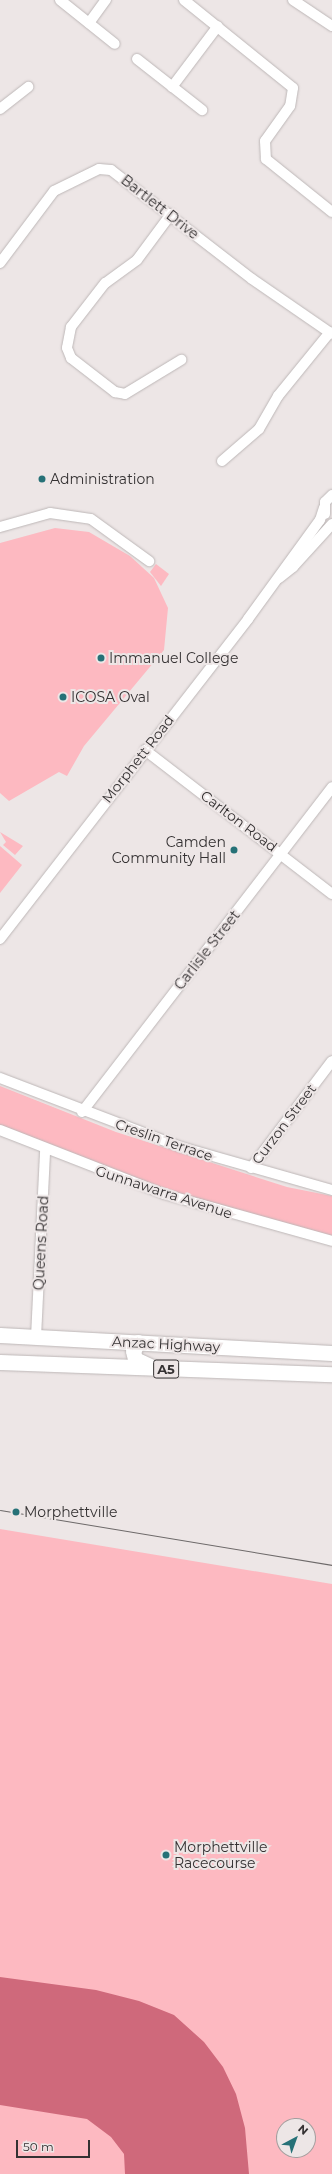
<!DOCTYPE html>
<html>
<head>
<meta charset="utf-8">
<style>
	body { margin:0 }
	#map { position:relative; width:332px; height:2174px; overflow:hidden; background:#ede6e6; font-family:Montserrat,sans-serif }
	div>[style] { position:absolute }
	.green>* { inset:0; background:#fdb9c1 }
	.water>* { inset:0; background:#cf697b }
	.roads { filter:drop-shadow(0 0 1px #bdb7b7) drop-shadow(0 0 1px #bdb7b7) }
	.minor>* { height:10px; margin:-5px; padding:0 5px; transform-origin:5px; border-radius:5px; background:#fff }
	.highway>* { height:15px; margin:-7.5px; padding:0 7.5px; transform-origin:7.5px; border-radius:7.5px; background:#fff }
	.tram>* { height:1px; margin:-0.5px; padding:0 0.5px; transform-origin:0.5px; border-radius:0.5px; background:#6d6969 }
	.dots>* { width:11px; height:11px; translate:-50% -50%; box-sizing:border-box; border:2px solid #ede6e6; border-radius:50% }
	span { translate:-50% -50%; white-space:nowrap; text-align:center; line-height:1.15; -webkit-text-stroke:4px #ede6e6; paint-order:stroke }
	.shield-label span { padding:1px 3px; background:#ede6e6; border:1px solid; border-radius:3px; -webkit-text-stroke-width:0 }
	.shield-label { font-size:13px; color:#343132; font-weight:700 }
	.street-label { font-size:14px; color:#343132 }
	.poi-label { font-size:14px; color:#343132 }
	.left { translate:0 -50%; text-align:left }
	.right { translate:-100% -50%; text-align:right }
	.north { position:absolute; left:276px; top:2118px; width:40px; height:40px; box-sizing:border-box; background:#ede6e6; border:1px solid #a39e9e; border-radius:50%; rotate:41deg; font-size:11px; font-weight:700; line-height:16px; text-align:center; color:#343132 }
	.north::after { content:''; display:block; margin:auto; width:14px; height:18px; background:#267177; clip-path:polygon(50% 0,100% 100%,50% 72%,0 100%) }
	.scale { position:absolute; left:16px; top:2140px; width:74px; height:18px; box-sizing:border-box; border:2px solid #343132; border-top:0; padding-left:5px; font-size:12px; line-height:14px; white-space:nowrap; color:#343132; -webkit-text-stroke:3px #ede6e6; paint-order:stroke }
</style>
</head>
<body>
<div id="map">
	<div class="green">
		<i style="clip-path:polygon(55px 528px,89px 532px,130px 556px,154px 578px,168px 608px,164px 650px,84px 746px,67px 776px,59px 772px,9px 801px,0 793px,0 543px)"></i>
		<i style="clip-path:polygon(156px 564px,169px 574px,161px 586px,150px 572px)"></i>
		<i style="clip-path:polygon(0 832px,23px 846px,15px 855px,3px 845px,6px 842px)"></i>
		<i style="clip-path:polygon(0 846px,22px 865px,0 893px)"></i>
		<i style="clip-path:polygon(0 1086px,116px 1132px,287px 1187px,332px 1196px,332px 1236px,187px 1199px,0 1127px)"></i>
		<i style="clip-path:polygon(evenodd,0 1529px,332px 1584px,332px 2174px,0 2174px,0 1529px,284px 2126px,308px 2126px,308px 2150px,284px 2150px,284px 2126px)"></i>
	</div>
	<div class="water">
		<i style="clip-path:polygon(0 1977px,96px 1990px,139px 2001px,174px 2015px,204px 2042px,223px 2067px,236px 2094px,245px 2128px,249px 2174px,125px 2174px,124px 2154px,111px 2137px,87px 2119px,0 2105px)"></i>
	</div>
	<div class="roads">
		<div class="minor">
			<i style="left:60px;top:0;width:70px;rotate:38.7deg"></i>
			<i style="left:184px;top:0;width:140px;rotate:38.9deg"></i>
			<i style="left:293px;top:88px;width:18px;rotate:99deg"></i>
			<i style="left:290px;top:106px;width:43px;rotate:125.5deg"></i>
			<i style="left:265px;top:141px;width:18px;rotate:87deg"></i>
			<i style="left:266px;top:159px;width:85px;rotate:38.8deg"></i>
			<i style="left:293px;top:0;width:47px;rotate:33.7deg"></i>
			<i style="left:89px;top:23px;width:29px;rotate:-54deg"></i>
			<i style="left:137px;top:59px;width:83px;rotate:38.1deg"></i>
			<i style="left:172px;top:87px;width:76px;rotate:-53deg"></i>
			<i style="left:0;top:109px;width:36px;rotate:-38deg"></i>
			<i style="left:171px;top:214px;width:57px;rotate:126.5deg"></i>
			<i style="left:137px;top:260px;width:39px;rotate:144deg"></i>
			<i style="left:105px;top:283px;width:56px;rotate:127.7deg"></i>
			<i style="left:71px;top:327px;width:21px;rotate:101deg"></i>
			<i style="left:67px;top:348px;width:11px;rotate:68deg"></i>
			<i style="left:71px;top:358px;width:56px;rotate:37.7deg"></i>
			<i style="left:115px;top:392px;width:10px;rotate:11deg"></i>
			<i style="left:125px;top:394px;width:66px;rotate:-31.3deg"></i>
			<i style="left:0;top:263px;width:90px;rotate:-53.1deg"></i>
			<i style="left:54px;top:191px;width:50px;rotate:-26.1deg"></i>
			<i style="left:99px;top:169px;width:12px;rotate:5deg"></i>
			<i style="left:111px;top:170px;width:178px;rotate:37.7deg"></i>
			<i style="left:252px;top:279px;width:97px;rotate:34.5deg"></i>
			<i style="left:222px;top:461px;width:49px;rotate:-40.9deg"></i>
			<i style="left:259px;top:429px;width:38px;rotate:-60deg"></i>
			<i style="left:278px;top:396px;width:82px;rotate:-50.9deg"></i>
			<i style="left:325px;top:514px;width:12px;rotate:-90deg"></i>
			<i style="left:325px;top:502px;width:10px;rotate:-45deg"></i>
			<i style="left:0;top:527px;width:52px;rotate:-15.6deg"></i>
			<i style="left:50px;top:513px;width:41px;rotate:8.3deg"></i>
			<i style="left:91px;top:519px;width:72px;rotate:35.9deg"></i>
			<i style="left:279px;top:578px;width:18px;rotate:-38deg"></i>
			<i style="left:293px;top:567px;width:58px;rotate:-47.8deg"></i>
			<i style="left:145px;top:750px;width:236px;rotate:37.6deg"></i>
			<i style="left:0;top:939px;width:405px;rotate:-52.2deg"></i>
			<i style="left:248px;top:619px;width:122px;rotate:-54deg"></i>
			<i style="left:320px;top:520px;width:13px;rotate:-72deg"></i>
			<i style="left:0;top:1078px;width:194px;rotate:20.9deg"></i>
			<i style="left:181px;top:1147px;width:157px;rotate:15.9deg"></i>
			<i style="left:82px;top:1112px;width:410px;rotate:-52.4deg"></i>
			<i style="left:0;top:1130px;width:176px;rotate:21.3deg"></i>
			<i style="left:164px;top:1194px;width:174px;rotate:15.6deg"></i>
			<i style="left:251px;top:1168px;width:134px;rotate:-52.9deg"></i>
			<i style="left:36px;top:1337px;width:187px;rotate:-87.2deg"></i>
		</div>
		<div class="highway">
			<i style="left:0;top:1335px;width:332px;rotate:3.1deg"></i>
			<i style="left:138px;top:1342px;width:10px;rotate:119deg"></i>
			<i style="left:133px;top:1351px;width:8px;rotate:76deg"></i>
			<i style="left:135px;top:1359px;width:19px;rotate:25deg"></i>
			<i style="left:0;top:1362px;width:332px;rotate:2.1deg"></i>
		</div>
	</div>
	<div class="tram">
		<i style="left:0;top:1510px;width:337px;rotate:9.4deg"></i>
	</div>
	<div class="dots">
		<i style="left:42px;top:479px;background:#267177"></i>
		<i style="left:101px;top:658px;background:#267177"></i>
		<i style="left:63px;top:697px;background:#267177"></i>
		<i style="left:234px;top:850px;background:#267177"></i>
		<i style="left:16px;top:1512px;background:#267177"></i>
		<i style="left:166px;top:1855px;background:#267177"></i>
	</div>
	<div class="shield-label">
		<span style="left:166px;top:1369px">A5</span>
	</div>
	<div class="street-label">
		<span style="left:160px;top:207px;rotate:38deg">Bartlett Drive</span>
		<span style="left:138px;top:759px;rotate:-52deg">Morphett Road</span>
		<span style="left:239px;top:821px;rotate:37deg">Carlton Road</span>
		<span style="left:207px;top:950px;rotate:-52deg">Carlisle Street</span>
		<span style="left:284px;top:1124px;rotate:-53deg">Curzon Street</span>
		<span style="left:164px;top:1140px;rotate:19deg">Creslin Terrace</span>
		<span style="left:164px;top:1192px;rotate:18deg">Gunnawarra Avenue</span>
		<span style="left:41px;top:1243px;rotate:-87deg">Queens Road</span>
		<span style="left:166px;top:1344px;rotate:3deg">Anzac Highway</span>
	</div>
	<div class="poi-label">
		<span class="left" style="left:50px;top:479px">Administration</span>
		<span class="left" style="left:109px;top:658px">Immanuel College</span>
		<span class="left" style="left:71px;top:697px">ICOSA Oval</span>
		<span class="right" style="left:226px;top:850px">Camden<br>Community Hall</span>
		<span class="left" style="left:24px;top:1512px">Morphettville</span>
		<span class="left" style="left:174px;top:1855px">Morphettville<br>Racecourse</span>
	</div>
	<div class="north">N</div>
	<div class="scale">50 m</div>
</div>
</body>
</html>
